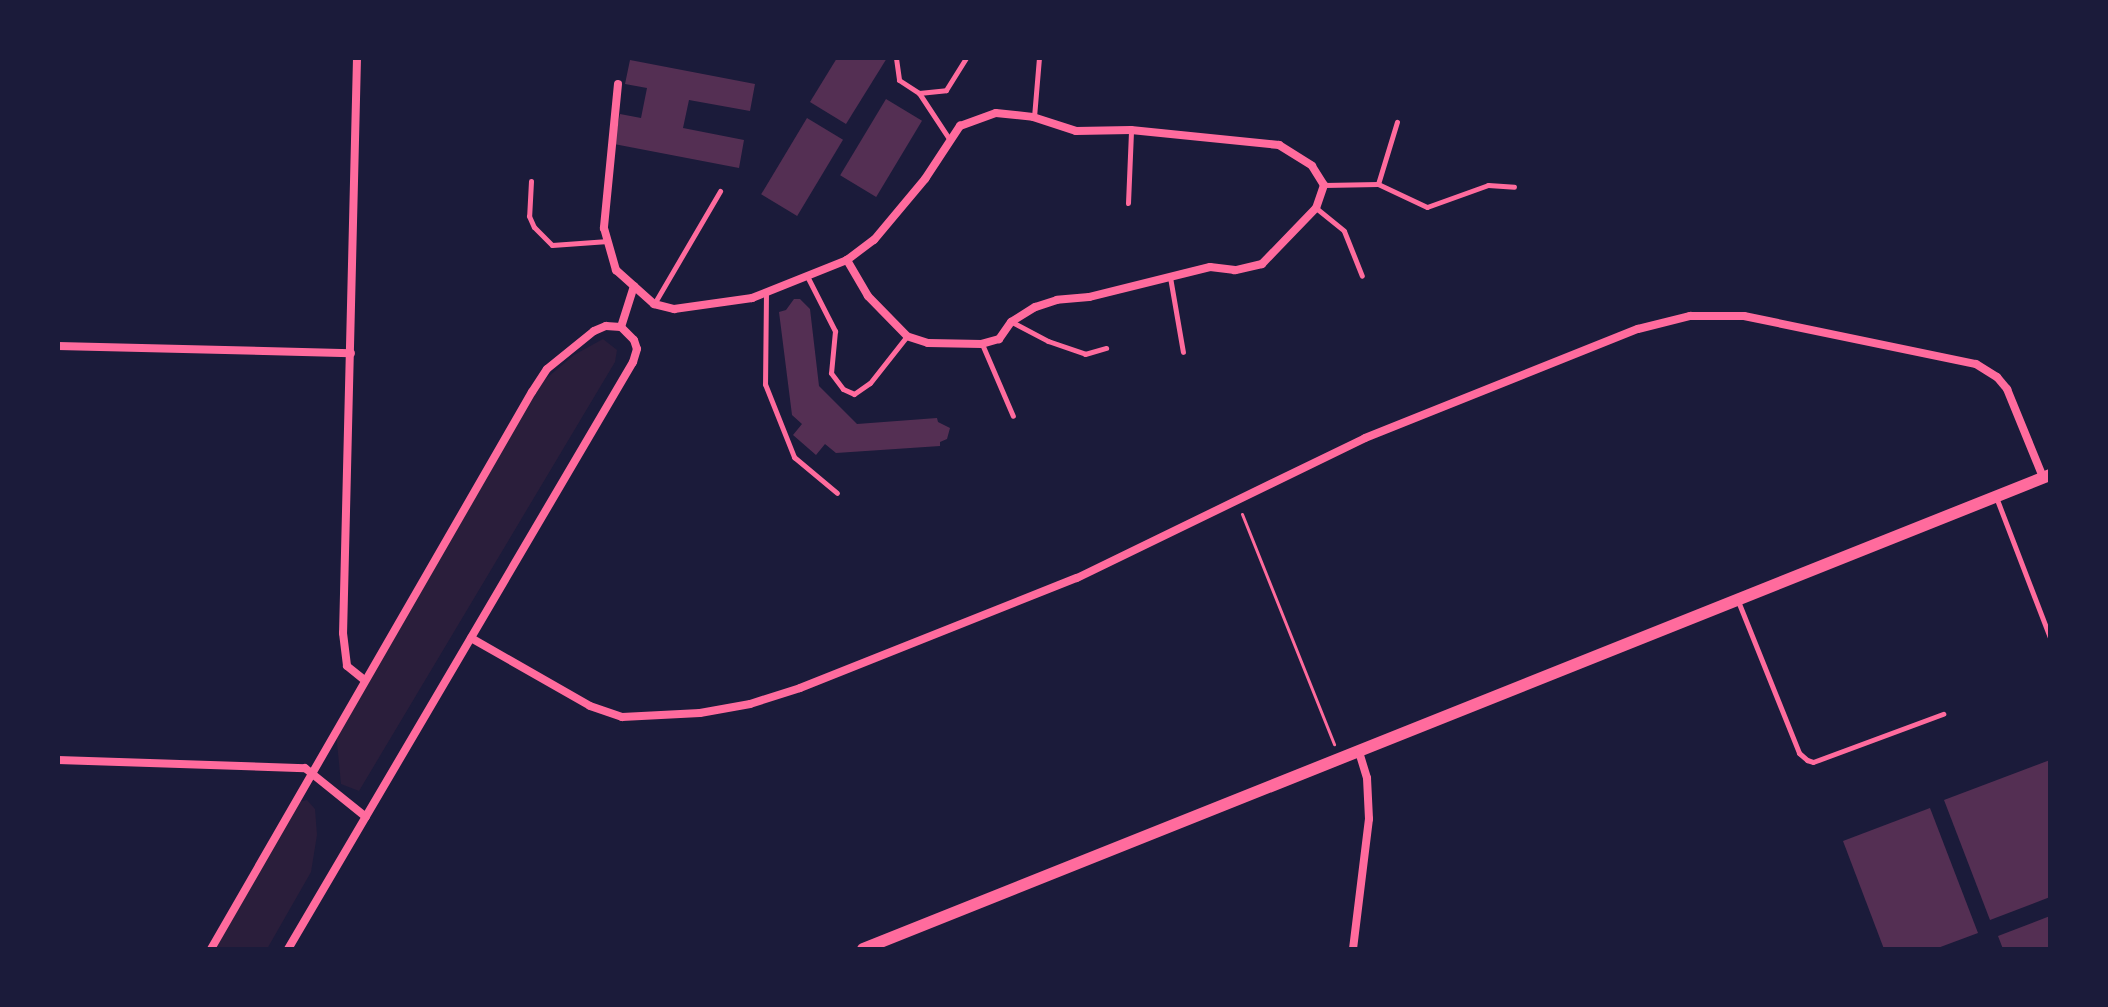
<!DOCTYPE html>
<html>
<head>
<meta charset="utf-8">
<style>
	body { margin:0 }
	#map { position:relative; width:2108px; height:1007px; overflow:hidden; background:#1b1b3a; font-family:"Sofia Sans Condensed",sans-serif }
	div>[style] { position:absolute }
	.green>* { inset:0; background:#2a1e3b }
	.building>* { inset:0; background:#542f53; transform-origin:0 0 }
	.path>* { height:3px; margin:-1.5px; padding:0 1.5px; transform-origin:1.5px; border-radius:1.5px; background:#ff6b9d }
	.service>* { height:5px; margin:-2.5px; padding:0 2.5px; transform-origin:2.5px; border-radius:2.5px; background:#ff6b9d }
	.minor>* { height:8px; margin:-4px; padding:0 4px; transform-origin:4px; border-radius:4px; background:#ff6b9d }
	.tertiary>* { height:12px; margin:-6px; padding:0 6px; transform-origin:6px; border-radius:6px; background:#ff6b9d }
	span { translate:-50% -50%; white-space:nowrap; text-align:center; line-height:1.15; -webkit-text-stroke:7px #1b1b3a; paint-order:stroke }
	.frame { position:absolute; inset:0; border:60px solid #1b1b3a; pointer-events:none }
</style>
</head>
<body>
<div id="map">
	<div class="green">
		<i style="clip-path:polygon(603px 339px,617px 350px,615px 362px,359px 791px,341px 784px,336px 732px,529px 393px,574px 355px)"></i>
		<i style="clip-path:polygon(307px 800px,315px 809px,317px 835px,311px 872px,267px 949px,210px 949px,299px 802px)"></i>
	</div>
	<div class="building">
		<i style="clip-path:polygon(837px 58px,887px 58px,846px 124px,810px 102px)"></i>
		<i style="clip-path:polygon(630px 60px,755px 84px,750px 111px,689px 100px,683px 128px,744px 140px,739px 168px,614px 144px,620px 114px,641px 118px,647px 88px,625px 84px)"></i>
		<i style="left:886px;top:99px;width:42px;height:89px;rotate:31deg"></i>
		<i style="left:807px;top:118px;width:42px;height:89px;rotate:31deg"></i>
		<i style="clip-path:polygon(794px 299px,800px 299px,810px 309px,819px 386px,857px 424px,937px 418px,938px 422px,950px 428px,947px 439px,940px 442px,940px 446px,836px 453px,825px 444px,816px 455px,793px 435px,802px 424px,792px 415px,779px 312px,786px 310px)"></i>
		<i style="clip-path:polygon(2050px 760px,2050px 897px,1990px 920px,1944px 800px)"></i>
		<i style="clip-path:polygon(1930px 808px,1978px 933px,1935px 949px,1884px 949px,1843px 841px)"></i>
		<i style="clip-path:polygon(2050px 916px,2050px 949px,2003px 949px,1998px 936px)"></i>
	</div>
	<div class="path">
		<i style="left:1242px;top:514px;width:248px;rotate:68.2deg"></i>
	</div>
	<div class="service">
		<i style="left:896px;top:58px;width:22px;rotate:82deg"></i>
		<i style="left:899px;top:80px;width:24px;rotate:33deg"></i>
		<i style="left:919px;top:93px;width:56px;rotate:56.6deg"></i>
		<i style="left:919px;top:93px;width:27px;rotate:-6deg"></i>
		<i style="left:946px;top:90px;width:38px;rotate:-58deg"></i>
		<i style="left:1034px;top:117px;width:59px;rotate:-85.2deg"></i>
		<i style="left:531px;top:181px;width:35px;rotate:93deg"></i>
		<i style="left:529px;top:216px;width:12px;rotate:66deg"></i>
		<i style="left:534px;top:227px;width:25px;rotate:45deg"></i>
		<i style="left:552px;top:245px;width:56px;rotate:-4.1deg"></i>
		<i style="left:1378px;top:184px;width:65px;rotate:-73deg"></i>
		<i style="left:1324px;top:185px;width:54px;rotate:-1.1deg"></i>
		<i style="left:1378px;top:184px;width:54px;rotate:25.1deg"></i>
		<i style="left:1427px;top:207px;width:65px;rotate:-19.8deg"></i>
		<i style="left:1488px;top:185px;width:26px;rotate:4deg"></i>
		<i style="left:1128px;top:203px;width:73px;rotate:-87.6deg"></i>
		<i style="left:1316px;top:208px;width:36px;rotate:39deg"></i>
		<i style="left:1344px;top:231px;width:48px;rotate:68.2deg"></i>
		<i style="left:807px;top:276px;width:62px;rotate:63deg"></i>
		<i style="left:835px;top:331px;width:42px;rotate:95.4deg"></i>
		<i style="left:831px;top:373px;width:20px;rotate:53deg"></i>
		<i style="left:843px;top:389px;width:12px;rotate:24deg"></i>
		<i style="left:854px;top:394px;width:19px;rotate:-35deg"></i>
		<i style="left:870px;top:383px;width:60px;rotate:-51.8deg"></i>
		<i style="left:1170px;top:277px;width:76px;rotate:80.2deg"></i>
		<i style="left:766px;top:292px;width:92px;rotate:90.6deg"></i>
		<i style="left:765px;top:384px;width:79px;rotate:68.3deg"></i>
		<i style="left:794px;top:457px;width:56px;rotate:39.9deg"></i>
		<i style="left:654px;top:304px;width:131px;rotate:-59.7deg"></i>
		<i style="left:1012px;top:322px;width:41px;rotate:27.8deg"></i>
		<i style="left:1048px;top:341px;width:39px;rotate:19deg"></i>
		<i style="left:1085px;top:354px;width:22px;rotate:-16deg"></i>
		<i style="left:982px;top:344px;width:78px;rotate:66.7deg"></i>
		<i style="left:1996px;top:497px;width:151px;rotate:69deg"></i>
		<i style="left:1738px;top:601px;width:164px;rotate:68.1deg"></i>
		<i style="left:1799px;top:753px;width:11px;rotate:41deg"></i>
		<i style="left:1807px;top:760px;width:6px;rotate:18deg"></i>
		<i style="left:1813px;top:762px;width:139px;rotate:-20.3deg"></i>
	</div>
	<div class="minor">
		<i style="left:357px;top:58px;width:575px;rotate:91.39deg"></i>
		<i style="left:343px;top:633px;width:33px;rotate:83deg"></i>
		<i style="left:347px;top:666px;width:21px;rotate:39deg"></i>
		<i style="left:618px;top:84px;width:145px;rotate:95.6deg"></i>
		<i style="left:604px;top:228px;width:44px;rotate:74.1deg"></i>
		<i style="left:616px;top:270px;width:51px;rotate:41.8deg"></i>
		<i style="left:654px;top:304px;width:21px;rotate:14deg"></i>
		<i style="left:674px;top:309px;width:79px;rotate:-8deg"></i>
		<i style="left:752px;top:298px;width:102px;rotate:-21.8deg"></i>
		<i style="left:847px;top:260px;width:34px;rotate:-37deg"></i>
		<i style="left:874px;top:240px;width:80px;rotate:-50.1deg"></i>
		<i style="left:925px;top:179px;width:64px;rotate:-56.6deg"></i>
		<i style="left:960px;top:126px;width:38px;rotate:-20deg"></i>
		<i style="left:996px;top:113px;width:37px;rotate:6deg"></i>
		<i style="left:1033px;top:117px;width:45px;rotate:18deg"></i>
		<i style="left:1076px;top:131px;width:55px;rotate:-1deg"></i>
		<i style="left:1131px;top:130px;width:149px;rotate:5.8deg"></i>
		<i style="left:1279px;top:145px;width:39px;rotate:32deg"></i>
		<i style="left:1312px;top:166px;width:22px;rotate:58deg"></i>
		<i style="left:1324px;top:185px;width:24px;rotate:109deg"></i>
		<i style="left:1316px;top:208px;width:78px;rotate:134deg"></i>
		<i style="left:1262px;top:264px;width:28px;rotate:167deg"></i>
		<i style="left:1235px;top:270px;width:25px;rotate:-173deg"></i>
		<i style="left:1210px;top:267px;width:125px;rotate:166.1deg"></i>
		<i style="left:1089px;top:297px;width:32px;rotate:175deg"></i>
		<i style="left:1057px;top:300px;width:23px;rotate:162deg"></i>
		<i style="left:1035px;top:307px;width:28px;rotate:148deg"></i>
		<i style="left:1011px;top:322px;width:21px;rotate:125deg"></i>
		<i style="left:999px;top:339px;width:18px;rotate:164deg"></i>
		<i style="left:982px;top:344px;width:54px;rotate:-178.9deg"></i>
		<i style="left:928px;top:343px;width:22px;rotate:-162deg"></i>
		<i style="left:907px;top:336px;width:56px;rotate:-134.3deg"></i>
		<i style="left:868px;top:296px;width:42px;rotate:-120.3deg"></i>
		<i style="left:621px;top:327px;width:43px;rotate:-72.4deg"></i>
		<i style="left:58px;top:346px;width:293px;rotate:1.4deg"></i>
		<i style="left:471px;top:638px;width:137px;rotate:29.7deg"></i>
		<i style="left:590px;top:706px;width:34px;rotate:19deg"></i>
		<i style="left:622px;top:717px;width:78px;rotate:-2.9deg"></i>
		<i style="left:700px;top:713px;width:51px;rotate:-10.2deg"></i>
		<i style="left:750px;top:704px;width:52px;rotate:-17.7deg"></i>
		<i style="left:800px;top:688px;width:298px;rotate:-21.7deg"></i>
		<i style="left:1077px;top:578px;width:320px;rotate:-25.9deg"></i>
		<i style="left:1365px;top:438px;width:294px;rotate:-21.8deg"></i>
		<i style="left:1638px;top:329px;width:54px;rotate:-14deg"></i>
		<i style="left:1690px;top:316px;width:54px"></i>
		<i style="left:1744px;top:316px;width:237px;rotate:11.7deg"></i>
		<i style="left:1976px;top:364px;width:25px;rotate:32deg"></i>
		<i style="left:1997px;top:377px;width:16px;rotate:50deg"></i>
		<i style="left:2007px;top:389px;width:95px;rotate:67.8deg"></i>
		<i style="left:58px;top:760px;width:247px;rotate:1.9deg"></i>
		<i style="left:305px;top:768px;width:78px;rotate:38.8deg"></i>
		<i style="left:211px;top:949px;width:643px;rotate:-60.05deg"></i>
		<i style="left:532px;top:392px;width:27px;rotate:-57deg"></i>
		<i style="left:547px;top:369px;width:60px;rotate:-39deg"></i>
		<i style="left:594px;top:331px;width:13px;rotate:-23deg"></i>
		<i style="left:606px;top:326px;width:15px;rotate:4deg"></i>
		<i style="left:621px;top:327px;width:18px;rotate:45deg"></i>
		<i style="left:634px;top:340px;width:9px;rotate:72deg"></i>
		<i style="left:637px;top:349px;width:14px;rotate:107deg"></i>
		<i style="left:633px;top:362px;width:681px;rotate:120.44deg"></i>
		<i style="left:1353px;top:949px;width:131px;rotate:-83deg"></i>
		<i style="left:1369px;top:819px;width:41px;rotate:-92.8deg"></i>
		<i style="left:1367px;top:778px;width:28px;rotate:-107deg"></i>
	</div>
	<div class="tertiary">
		<i style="left:863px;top:949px;width:1278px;rotate:-21.77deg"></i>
	</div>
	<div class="frame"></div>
</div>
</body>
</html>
